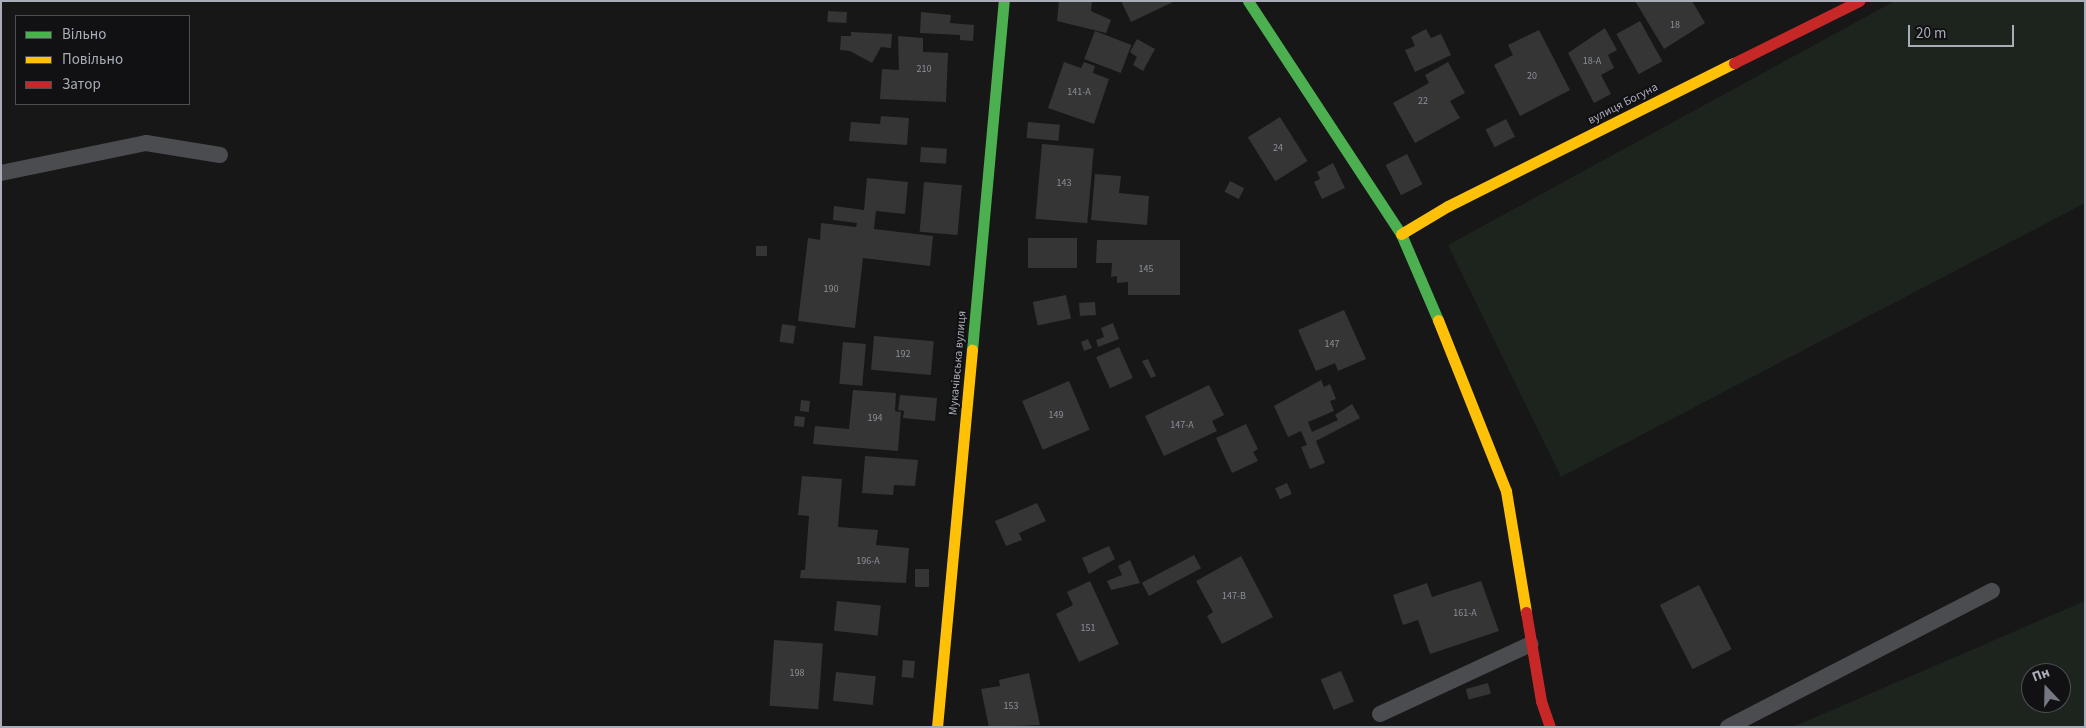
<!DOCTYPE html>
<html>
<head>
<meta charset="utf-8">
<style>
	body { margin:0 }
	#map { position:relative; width:2086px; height:728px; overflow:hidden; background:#171717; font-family:"Source Sans 3",sans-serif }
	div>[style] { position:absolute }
	.green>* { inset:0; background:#1d241e }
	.building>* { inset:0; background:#353536; transform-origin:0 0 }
	.lane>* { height:16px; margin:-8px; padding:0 8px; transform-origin:8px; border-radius:8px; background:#4b4c50 }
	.fast>* { height:11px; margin:-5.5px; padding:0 5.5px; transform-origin:5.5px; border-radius:5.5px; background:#4caf50 }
	.slow>* { height:11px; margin:-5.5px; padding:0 5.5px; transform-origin:5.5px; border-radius:5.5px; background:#ffc107 }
	.jam>* { height:11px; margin:-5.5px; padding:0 5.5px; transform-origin:5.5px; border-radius:5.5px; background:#c62828 }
	span { translate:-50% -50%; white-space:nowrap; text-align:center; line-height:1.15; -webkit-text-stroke:4px #111113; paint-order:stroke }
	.number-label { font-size:10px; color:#8b8f98 }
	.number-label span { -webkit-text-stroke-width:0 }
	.street-label { font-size:12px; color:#a8adb8 }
	.frame { position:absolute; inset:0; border:2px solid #a8adb8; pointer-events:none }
	.legend { position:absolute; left:15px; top:15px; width:175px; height:90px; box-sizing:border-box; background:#111113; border:1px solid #4d4f55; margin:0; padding:6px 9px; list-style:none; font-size:15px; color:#a8adb8 }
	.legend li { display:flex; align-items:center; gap:10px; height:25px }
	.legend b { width:25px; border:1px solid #4d4f55 }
	.north { position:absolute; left:2021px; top:663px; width:50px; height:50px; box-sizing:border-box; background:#111113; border:1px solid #4d4f55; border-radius:50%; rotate:339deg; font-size:14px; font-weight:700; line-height:20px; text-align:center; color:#a8adb8 }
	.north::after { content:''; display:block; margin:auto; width:18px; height:22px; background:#757880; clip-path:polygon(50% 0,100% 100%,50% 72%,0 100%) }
	.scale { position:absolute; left:1908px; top:25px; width:106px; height:22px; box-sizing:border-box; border:2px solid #a8adb8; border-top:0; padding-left:6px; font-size:15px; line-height:18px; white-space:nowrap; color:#a8adb8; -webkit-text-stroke:4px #111113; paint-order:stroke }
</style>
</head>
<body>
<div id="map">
	<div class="green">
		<i style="clip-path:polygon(1895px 1px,2085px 1px,2085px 203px,1561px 477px,1448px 245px)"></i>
		<i style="clip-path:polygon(evenodd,2085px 601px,2085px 727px,1793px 727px,2085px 601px,2031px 673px,2061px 673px,2061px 703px,2031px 703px,2031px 673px)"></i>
	</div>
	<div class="building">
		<i style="clip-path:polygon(1059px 1px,1092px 1px,1091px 11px,1111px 20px,1106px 33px,1057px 21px)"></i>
		<i style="clip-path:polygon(1121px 1px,1175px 1px,1131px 22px)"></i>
		<i style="clip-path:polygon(1635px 1px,1692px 1px,1705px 23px,1664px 49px)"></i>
		<i style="left:828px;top:11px;width:19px;height:11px;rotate:3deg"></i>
		<i style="clip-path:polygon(921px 12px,951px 15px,950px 23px,974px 25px,973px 41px,960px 40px,960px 35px,920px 33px)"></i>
		<i style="left:1640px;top:21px;width:46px;height:27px;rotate:61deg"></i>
		<i style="clip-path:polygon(1605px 28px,1617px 50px,1608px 55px,1614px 68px,1601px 75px,1611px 94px,1594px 103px,1568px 53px)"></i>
		<i style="clip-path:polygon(1426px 29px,1431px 38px,1441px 34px,1451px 55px,1415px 72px,1405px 50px,1415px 46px,1411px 37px)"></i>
		<i style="clip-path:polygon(1539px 30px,1570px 90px,1520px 116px,1494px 65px,1513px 55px,1508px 45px)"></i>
		<i style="left:1095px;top:31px;width:39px;height:30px;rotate:21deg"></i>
		<i style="clip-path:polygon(851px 32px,892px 34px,891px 48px,881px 47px,872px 63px,850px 51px,840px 50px,841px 36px,851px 36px)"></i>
		<i style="clip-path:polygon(898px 36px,923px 38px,923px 52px,948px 53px,946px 102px,880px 99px,882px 69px,899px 70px)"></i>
		<i style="clip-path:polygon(1137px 39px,1155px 49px,1143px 71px,1133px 65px,1137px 57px,1130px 52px)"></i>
		<i style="clip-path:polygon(1064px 62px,1081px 68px,1084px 62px,1095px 66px,1093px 73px,1109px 79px,1094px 124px,1048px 108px)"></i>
		<i style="clip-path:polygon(1448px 62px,1465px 93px,1450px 101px,1460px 118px,1415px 143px,1393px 103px,1429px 83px,1425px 75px)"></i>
		<i style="clip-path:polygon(881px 116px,909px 118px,907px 145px,849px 141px,851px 122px,880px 124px)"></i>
		<i style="left:1280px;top:117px;width:52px;height:38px;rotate:58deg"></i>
		<i style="left:1506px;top:119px;width:20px;height:23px;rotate:63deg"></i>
		<i style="left:1028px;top:122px;width:32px;height:16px;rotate:5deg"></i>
		<i style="left:1042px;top:144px;width:52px;height:75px;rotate:5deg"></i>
		<i style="left:921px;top:147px;width:26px;height:15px;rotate:4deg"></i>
		<i style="left:1407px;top:154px;width:34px;height:24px;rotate:63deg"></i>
		<i style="clip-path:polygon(1333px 163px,1345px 188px,1322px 199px,1314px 182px,1320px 179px,1317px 172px)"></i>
		<i style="clip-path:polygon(1095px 174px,1121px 176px,1119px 193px,1149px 196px,1147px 225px,1091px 220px)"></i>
		<i style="clip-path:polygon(867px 178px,908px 182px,905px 214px,876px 211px,874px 229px,933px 236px,930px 266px,863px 258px,855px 328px,798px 321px,808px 238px,820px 240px,821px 223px,856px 227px,857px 223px,833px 220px,834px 206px,864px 210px)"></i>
		<i style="left:1230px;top:181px;width:16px;height:12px;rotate:27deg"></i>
		<i style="left:924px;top:182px;width:38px;height:50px;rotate:5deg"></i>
		<i style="left:1028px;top:238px;width:49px;height:30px"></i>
		<i style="clip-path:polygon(1097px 240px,1180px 240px,1180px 295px,1128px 295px,1128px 282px,1117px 283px,1117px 276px,1111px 277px,1112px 263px,1096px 263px)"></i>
		<i style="left:756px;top:246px;width:11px;height:10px"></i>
		<i style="left:1066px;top:295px;width:24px;height:34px;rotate:78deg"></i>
		<i style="left:1095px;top:302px;width:13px;height:16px;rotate:86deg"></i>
		<i style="clip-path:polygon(1344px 310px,1366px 359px,1338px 371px,1335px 363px,1316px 371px,1298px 330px)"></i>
		<i style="clip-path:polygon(1113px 323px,1119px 339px,1098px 347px,1096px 340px,1104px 337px,1101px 328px)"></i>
		<i style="left:782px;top:324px;width:14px;height:18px;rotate:8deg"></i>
		<i style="left:874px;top:336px;width:60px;height:34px;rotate:5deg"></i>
		<i style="clip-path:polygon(1088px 339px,1092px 348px,1084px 351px,1081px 342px)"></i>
		<i style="left:843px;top:342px;width:23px;height:42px;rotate:5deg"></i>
		<i style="left:1119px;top:347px;width:34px;height:25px;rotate:66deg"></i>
		<i style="clip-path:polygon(1148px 359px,1156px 376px,1151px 378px,1142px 361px)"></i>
		<i style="clip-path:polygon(1321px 380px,1324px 387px,1330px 384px,1336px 399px,1330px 401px,1334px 411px,1308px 422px,1312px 432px,1338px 420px,1335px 415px,1352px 404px,1360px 418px,1316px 441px,1325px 463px,1310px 469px,1301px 447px,1307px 445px,1301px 431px,1288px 437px,1274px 406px)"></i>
		<i style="left:1069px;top:381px;width:53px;height:51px;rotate:67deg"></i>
		<i style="clip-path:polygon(1209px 385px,1224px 415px,1212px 421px,1217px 431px,1164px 456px,1145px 416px)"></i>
		<i style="clip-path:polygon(853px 390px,896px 393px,895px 411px,901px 412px,898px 451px,813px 444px,815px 426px,849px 429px)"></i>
		<i style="clip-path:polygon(900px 395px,937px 398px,935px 421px,903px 418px,904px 411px,898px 410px)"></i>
		<i style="left:801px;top:400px;width:9px;height:11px;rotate:6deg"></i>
		<i style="left:795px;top:416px;width:10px;height:10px;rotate:6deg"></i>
		<i style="clip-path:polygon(1246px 424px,1258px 449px,1253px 452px,1258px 461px,1232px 473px,1216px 438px)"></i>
		<i style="clip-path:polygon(865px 456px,918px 460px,915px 486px,894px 485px,893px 495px,862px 493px)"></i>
		<i style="clip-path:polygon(802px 476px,842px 479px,838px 527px,878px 530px,876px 545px,909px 548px,906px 583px,800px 578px,801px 570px,805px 570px,809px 516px,798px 515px)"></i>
		<i style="left:1287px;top:483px;width:12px;height:13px;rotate:66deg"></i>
		<i style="clip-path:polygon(1037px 503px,1046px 521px,1019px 533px,1022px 540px,1006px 546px,995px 521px)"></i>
		<i style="clip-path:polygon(1109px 546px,1115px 559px,1089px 574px,1082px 558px)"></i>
		<i style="left:1194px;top:555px;width:15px;height:59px;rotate:62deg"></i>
		<i style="clip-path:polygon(1241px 556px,1273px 617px,1222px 644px,1207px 616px,1213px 612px,1196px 581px)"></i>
		<i style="clip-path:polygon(1130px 560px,1140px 583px,1111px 590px,1107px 581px,1122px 575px,1118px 566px)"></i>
		<i style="left:915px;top:569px;width:14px;height:18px"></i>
		<i style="clip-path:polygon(1090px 581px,1119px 644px,1079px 662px,1056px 614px,1073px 605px,1067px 592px)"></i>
		<i style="clip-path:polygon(1481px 581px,1499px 631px,1430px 654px,1418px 620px,1403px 625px,1393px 595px,1427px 583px,1432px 597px)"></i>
		<i style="left:1699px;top:585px;width:72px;height:44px;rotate:63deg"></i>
		<i style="left:837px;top:601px;width:44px;height:30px;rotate:6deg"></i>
		<i style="left:774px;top:640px;width:49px;height:66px;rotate:4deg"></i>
		<i style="left:903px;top:660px;width:12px;height:17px;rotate:5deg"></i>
		<i style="left:1341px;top:671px;width:33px;height:22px;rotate:67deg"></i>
		<i style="left:836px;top:672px;width:40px;height:29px;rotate:6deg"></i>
		<i style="clip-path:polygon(1029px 673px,1040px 725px,989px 727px,981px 689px,1000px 686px,999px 680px)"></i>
		<i style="left:1488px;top:683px;width:11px;height:23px;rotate:75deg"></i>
	</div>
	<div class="lane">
		<i style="left:1px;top:173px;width:148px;rotate:-11.7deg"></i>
		<i style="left:146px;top:143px;width:75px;rotate:9.2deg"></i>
		<i style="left:1380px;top:714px;width:166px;rotate:-24.9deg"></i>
		<i style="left:1728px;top:727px;width:297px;rotate:-27.3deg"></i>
	</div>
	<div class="fast">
		<i style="left:1248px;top:1px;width:279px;rotate:56.7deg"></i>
		<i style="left:1401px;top:234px;width:94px;rotate:66.7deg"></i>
		<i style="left:972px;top:350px;width:350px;rotate:-84.8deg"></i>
	</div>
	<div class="slow">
		<i style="left:1401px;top:234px;width:55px;rotate:-30.8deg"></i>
		<i style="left:1448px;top:206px;width:320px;rotate:-26.6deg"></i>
		<i style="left:1438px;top:320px;width:184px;rotate:68.3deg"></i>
		<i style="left:1506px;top:491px;width:123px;rotate:80.6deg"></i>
		<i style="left:937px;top:727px;width:379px;rotate:-84.7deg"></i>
	</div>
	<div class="jam">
		<i style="left:1734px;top:63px;width:140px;rotate:-26.4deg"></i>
		<i style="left:1526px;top:612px;width:90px;rotate:80.4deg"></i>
		<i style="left:1541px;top:701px;width:28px;rotate:71deg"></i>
	</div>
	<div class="number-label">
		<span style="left:1675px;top:26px">18</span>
		<span style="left:1592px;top:62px">18-А</span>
		<span style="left:924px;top:70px">210</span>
		<span style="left:1532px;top:77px">20</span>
		<span style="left:1079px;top:93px">141-А</span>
		<span style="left:1423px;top:102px">22</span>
		<span style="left:1278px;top:149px">24</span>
		<span style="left:1064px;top:184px">143</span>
		<span style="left:1146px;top:270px">145</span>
		<span style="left:831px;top:290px">190</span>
		<span style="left:1332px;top:345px">147</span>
		<span style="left:903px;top:355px">192</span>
		<span style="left:1056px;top:416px">149</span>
		<span style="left:875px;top:419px">194</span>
		<span style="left:1182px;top:426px">147-А</span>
		<span style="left:868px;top:562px">196-А</span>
		<span style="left:1234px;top:597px">147-В</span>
		<span style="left:1465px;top:614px">161-А</span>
		<span style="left:1088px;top:629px">151</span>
		<span style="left:797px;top:674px">198</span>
		<span style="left:1011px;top:707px">153</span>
	</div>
	<div class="street-label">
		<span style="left:1623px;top:104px;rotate:-27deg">вулиця Богуна</span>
		<span style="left:958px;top:363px;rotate:-85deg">Мукачівська вулиця</span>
	</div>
	<div class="frame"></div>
	<ul class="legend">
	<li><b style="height:6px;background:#4caf50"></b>Вільно</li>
	<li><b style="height:6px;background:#ffc107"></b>Повільно</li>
	<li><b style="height:6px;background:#c62828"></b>Затор</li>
	</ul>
	<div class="north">Пн</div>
	<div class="scale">20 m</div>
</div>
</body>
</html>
